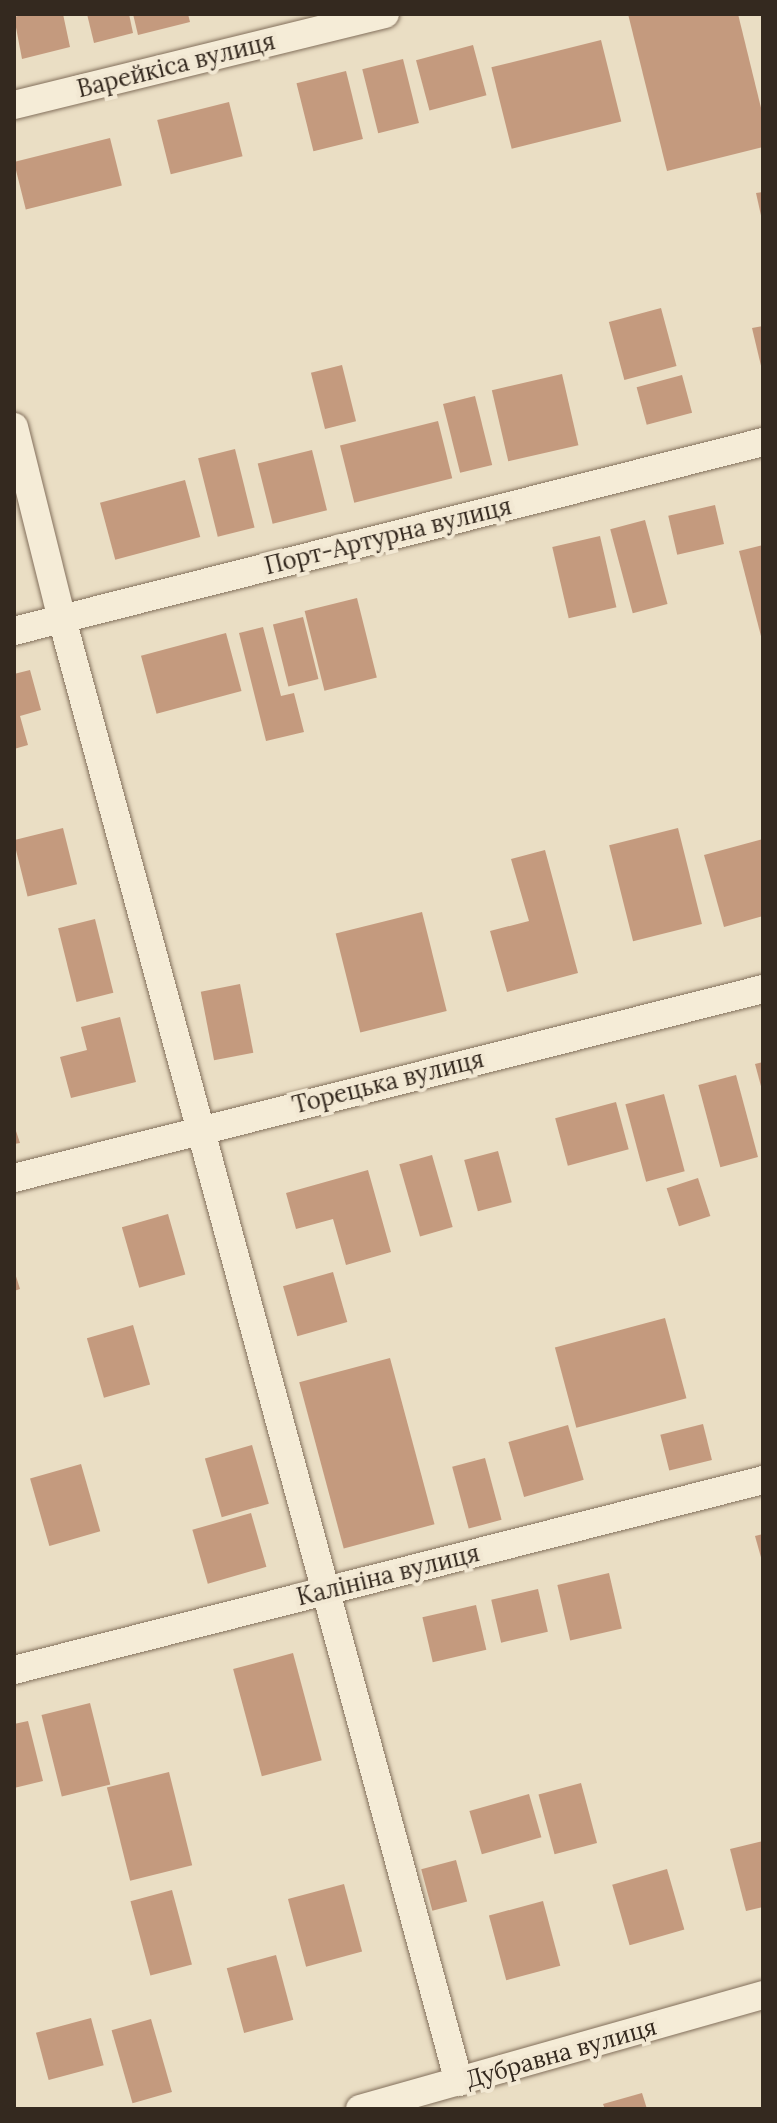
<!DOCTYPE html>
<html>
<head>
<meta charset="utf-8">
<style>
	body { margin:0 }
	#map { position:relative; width:777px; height:2123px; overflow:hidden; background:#eadec4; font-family:Lora,serif }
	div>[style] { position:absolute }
	.building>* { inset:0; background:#c49a7e; transform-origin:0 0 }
	.roads { filter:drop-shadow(0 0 2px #83705c) drop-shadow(0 0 2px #83705c) }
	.minor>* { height:28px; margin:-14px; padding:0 14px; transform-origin:14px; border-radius:14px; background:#f5ecd7 }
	span { translate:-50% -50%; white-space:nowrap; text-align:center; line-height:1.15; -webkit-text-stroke:8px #f2e8d3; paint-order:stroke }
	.street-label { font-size:24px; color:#34291f }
	.frame { position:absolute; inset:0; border:16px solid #34291f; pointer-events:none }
</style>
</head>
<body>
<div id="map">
	<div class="building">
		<i style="clip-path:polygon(26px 14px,63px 14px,70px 47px,22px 59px,14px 17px)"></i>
		<i style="clip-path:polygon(87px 14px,129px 14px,133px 33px,94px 43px)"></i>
		<i style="clip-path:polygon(133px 14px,188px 14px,190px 22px,138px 35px)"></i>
		<i style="clip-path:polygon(628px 14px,738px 14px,763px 116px,763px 147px,667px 171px)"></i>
		<i style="left:601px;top:40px;width:84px;height:113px;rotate:76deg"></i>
		<i style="left:473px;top:45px;width:52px;height:59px;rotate:75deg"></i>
		<i style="left:403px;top:59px;width:66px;height:42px;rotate:76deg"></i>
		<i style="left:346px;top:71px;width:70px;height:51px;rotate:76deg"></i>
		<i style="left:229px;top:102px;width:56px;height:74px;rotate:76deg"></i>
		<i style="left:110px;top:138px;width:49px;height:99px;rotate:76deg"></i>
		<i style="clip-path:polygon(763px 192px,763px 220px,762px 220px,756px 193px)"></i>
		<i style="left:661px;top:308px;width:60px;height:54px;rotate:75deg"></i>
		<i style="clip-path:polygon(763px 326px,763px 369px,762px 370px,752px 328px)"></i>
		<i style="left:342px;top:365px;width:58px;height:32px;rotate:76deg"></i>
		<i style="left:562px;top:374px;width:73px;height:72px;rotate:77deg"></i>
		<i style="left:682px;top:375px;width:39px;height:47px;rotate:75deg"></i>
		<i style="left:475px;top:396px;width:71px;height:33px;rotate:76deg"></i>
		<i style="left:438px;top:421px;width:59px;height:101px;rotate:76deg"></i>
		<i style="left:235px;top:449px;width:81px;height:38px;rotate:76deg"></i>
		<i style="left:312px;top:450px;width:62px;height:56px;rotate:76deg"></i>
		<i style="left:185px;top:480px;width:59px;height:88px;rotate:75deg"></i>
		<i style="left:715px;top:505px;width:40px;height:48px;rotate:77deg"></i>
		<i style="left:645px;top:520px;width:87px;height:36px;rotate:75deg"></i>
		<i style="left:600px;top:536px;width:73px;height:49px;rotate:77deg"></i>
		<i style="clip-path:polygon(763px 545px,763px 640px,762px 640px,739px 551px)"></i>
		<i style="left:357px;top:598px;width:82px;height:54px;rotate:76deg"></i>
		<i style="left:303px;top:617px;width:64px;height:31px;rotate:76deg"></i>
		<i style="clip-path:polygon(263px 627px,281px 696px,294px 693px,304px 732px,266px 741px,239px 633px)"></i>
		<i style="left:226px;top:633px;width:60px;height:88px;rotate:75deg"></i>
		<i style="clip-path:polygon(30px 670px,41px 710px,20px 716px,28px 745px,14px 749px,14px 674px)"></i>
		<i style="left:63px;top:828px;width:58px;height:51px;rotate:76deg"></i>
		<i style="left:678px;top:828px;width:99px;height:71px;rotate:76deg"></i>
		<i style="clip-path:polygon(763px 839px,763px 916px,724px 927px,704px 855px)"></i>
		<i style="clip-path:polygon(545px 850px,578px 973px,507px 992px,490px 931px,529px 921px,511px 859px)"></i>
		<i style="left:422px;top:912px;width:102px;height:89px;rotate:76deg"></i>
		<i style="left:95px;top:919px;width:76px;height:38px;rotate:76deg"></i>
		<i style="left:240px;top:984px;width:70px;height:40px;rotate:79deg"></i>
		<i style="clip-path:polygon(120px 1017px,136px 1082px,71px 1098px,60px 1057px,87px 1050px,81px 1027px)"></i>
		<i style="clip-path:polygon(763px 1062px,763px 1090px,762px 1090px,755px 1064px)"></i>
		<i style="left:736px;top:1075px;width:85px;height:39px;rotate:75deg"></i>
		<i style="left:664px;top:1094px;width:80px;height:40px;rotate:75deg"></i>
		<i style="left:616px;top:1102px;width:49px;height:63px;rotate:75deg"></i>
		<i style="clip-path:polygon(14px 1125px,20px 1143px,14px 1144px)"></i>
		<i style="left:498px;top:1151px;width:53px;height:35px;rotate:75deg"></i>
		<i style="left:432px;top:1155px;width:75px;height:34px;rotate:74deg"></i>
		<i style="clip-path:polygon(368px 1170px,391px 1252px,346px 1265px,333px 1219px,296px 1229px,286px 1193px)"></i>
		<i style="left:698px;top:1178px;width:40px;height:33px;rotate:72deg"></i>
		<i style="left:168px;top:1214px;width:63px;height:48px;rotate:74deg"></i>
		<i style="clip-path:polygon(14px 1270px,20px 1289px,14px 1291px)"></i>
		<i style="left:333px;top:1272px;width:52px;height:52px;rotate:74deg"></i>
		<i style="left:665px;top:1318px;width:83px;height:114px;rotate:75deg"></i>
		<i style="left:133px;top:1325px;width:62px;height:48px;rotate:74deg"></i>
		<i style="left:390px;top:1358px;width:172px;height:94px;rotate:75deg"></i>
		<i style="left:703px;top:1424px;width:37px;height:44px;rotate:76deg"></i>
		<i style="left:568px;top:1425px;width:57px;height:62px;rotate:74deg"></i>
		<i style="left:252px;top:1445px;width:61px;height:49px;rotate:74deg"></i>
		<i style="left:485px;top:1458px;width:64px;height:34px;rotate:75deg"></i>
		<i style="left:81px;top:1464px;width:70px;height:53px;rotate:74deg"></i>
		<i style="left:251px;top:1513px;width:56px;height:61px;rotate:74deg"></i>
		<i style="clip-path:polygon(763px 1534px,763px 1560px,762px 1561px,755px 1536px)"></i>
		<i style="left:609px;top:1573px;width:57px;height:53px;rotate:77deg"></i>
		<i style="left:538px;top:1589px;width:44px;height:48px;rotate:77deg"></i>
		<i style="left:476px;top:1605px;width:46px;height:55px;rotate:77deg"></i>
		<i style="left:293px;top:1653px;width:111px;height:62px;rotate:75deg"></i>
		<i style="left:90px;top:1703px;width:84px;height:50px;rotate:76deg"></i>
		<i style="clip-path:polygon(28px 1721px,43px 1781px,14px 1788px,14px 1724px)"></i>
		<i style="left:169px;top:1772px;width:96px;height:64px;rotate:76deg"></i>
		<i style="left:581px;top:1783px;width:62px;height:44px;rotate:75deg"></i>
		<i style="left:529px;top:1794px;width:45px;height:62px;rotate:74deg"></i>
		<i style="clip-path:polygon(763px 1841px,763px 1907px,746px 1911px,730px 1849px)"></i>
		<i style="left:456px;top:1860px;width:43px;height:36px;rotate:75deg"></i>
		<i style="left:667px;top:1869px;width:63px;height:57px;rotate:74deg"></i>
		<i style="left:344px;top:1884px;width:70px;height:58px;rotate:75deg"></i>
		<i style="left:172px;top:1890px;width:77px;height:43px;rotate:75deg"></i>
		<i style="left:543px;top:1901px;width:67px;height:56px;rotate:75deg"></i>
		<i style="left:276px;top:1955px;width:67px;height:51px;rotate:75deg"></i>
		<i style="left:91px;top:2018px;width:49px;height:57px;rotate:75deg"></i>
		<i style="left:151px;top:2019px;width:76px;height:41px;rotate:74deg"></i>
		<i style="clip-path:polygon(642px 2093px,647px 2109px,605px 2109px,603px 2104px)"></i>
	</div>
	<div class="roads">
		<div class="minor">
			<i style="left:14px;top:105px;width:382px;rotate:-13.8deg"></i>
			<i style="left:14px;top:427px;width:198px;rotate:76deg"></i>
			<i style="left:62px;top:619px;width:1516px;rotate:74.82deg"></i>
			<i style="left:14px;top:631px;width:772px;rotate:-14.16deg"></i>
			<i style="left:14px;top:1178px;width:772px;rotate:-14.16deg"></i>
			<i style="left:14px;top:1670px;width:773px;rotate:-14.23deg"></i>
			<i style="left:360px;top:2109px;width:419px;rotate:-15.8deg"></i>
		</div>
	</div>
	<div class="street-label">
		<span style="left:176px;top:65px;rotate:-14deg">Варейкіса вулиця</span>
		<span style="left:388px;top:536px;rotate:-14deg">Порт-Артурна вулиця</span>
		<span style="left:388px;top:1082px;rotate:-14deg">Торецька вулиця</span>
		<span style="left:388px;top:1575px;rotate:-14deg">Калініна вулиця</span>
		<span style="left:561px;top:2053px;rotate:-16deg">Дубравна вулиця</span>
	</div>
	<div class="frame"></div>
</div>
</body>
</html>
